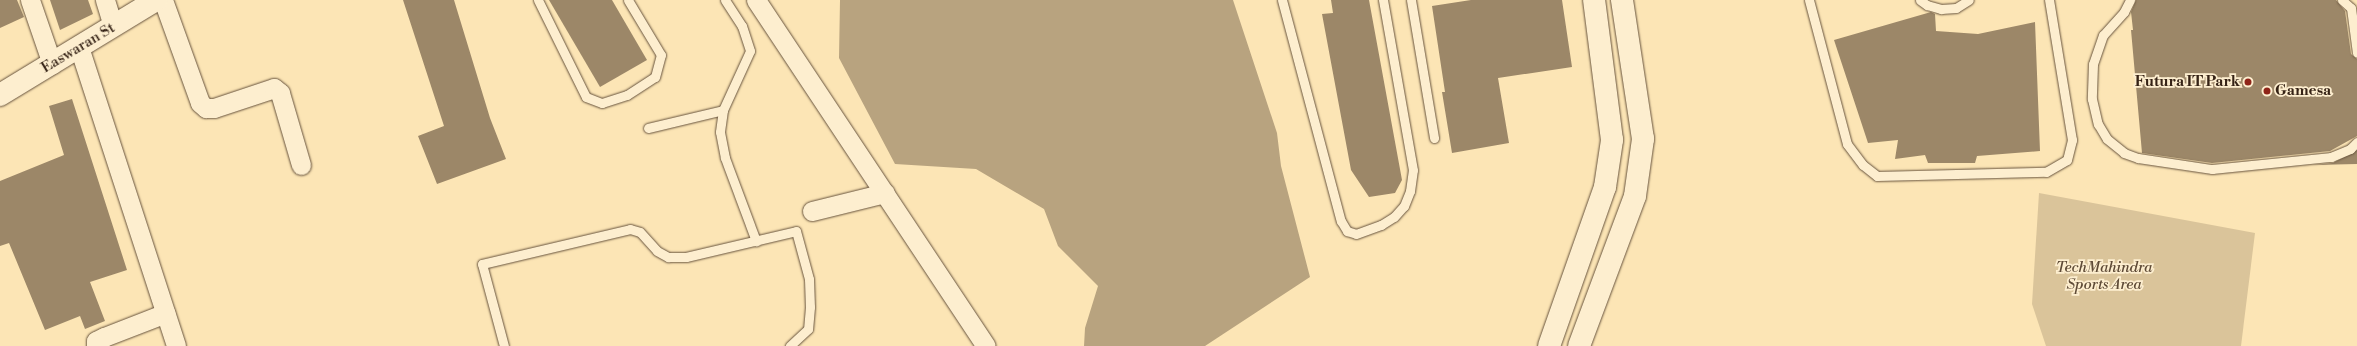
<!DOCTYPE html>
<html>
<head>
<meta charset="utf-8">
<style>
	body { margin:0 }
	#map { position:relative; width:2357px; height:346px; overflow:hidden; background:#fce5b5; font-family:"Libre Bodoni",serif }
	div>[style] { position:absolute }
	.green>* { inset:0; background:#dac49a }
	.water>* { inset:0; background:#b8a37f }
	.building>* { inset:0; background:#9c8768 }
	.roads { filter:drop-shadow(0 0 1px #67533d) drop-shadow(0 0 1px #67533d) }
	.lane>* { height:9px; margin:-4.5px; padding:0 4.5px; transform-origin:4.5px; border-radius:4.5px; background:#fdeecf }
	.street>* { height:19px; margin:-9.5px; padding:0 9.5px; transform-origin:9.5px; border-radius:9.5px; background:#fdeecf }
	.secondary>* { height:22px; margin:-11px; padding:0 11px; transform-origin:11px; border-radius:11px; background:#fdeecf }
	.dots>* { width:11px; height:11px; translate:-50% -50%; box-sizing:border-box; border:2px solid #fdeecf; border-radius:50% }
	span { translate:-50% -50%; white-space:nowrap; text-align:center; line-height:1.15; -webkit-text-stroke:3.5px #fdeecf; paint-order:stroke }
	.street-label { font-size:15px; color:#352215 }
	.poi-label { font-size:15px; color:#352215; font-weight:700 }
	.right { translate:-100% -50%; text-align:right }
	.left { translate:0 -50%; text-align:left }
	.park-label { font-size:15px; color:#5e4a36; font-style:italic }
</style>
</head>
<body>
<div id="map">
	<div class="green">
		<i style="clip-path:polygon(2039px 193px,2255px 233px,2241px 346px,2046px 346px,2032px 304px)"></i>
	</div>
	<div class="water">
		<i style="clip-path:polygon(840px 0,1233px 0,1277px 133px,1281px 166px,1310px 277px,1205px 346px,1084px 346px,1085px 328px,1098px 286px,1058px 246px,1044px 209px,976px 169px,895px 164px,839px 58px)"></i>
	</div>
	<div class="building">
		<i style="clip-path:polygon(0 0,17px 0,24px 17px,0 28px)"></i>
		<i style="clip-path:polygon(50px 0,88px 0,93px 14px,60px 30px)"></i>
		<i style="clip-path:polygon(403px 0,454px 0,490px 118px,506px 159px,437px 184px,418px 136px,444px 126px)"></i>
		<i style="clip-path:polygon(549px 0,612px 0,647px 60px,600px 87px)"></i>
		<i style="clip-path:polygon(1331px 0,1369px 0,1402px 180px,1395px 193px,1369px 197px,1351px 170px,1322px 14px,1333px 13px)"></i>
		<i style="clip-path:polygon(1471px 0,1562px 0,1572px 67px,1498px 78px,1509px 143px,1452px 153px,1442px 92px,1445px 92px,1432px 6px)"></i>
		<i style="clip-path:polygon(2136px 0,2336px 0,2345px 11px,2351px 54px,2357px 59px,2357px 136px,2330px 151px,2212px 163px,2142px 153px,2131px 30px,2133px 30px,2131px 12px)"></i>
		<i style="clip-path:polygon(1931px 12px,1935px 14px,1936px 31px,1978px 34px,2035px 22px,2040px 151px,1977px 156px,1975px 163px,1928px 163px,1925px 155px,1895px 159px,1898px 140px,1868px 143px,1834px 40px)"></i>
		<i style="clip-path:polygon(72px 99px,127px 270px,90px 282px,105px 321px,85px 329px,80px 316px,45px 330px,9px 243px,0 246px,0 181px,64px 155px,49px 106px)"></i>
		<i style="clip-path:polygon(2357px 150px,2357px 164px,2313px 165px,2333px 163px)"></i>
	</div>
	<div class="roads">
		<div class="lane">
			<i style="left:538px;top:0;width:108px;rotate:63.7deg"></i>
			<i style="left:586px;top:97px;width:17px;rotate:21deg"></i>
			<i style="left:602px;top:103px;width:26px;rotate:-18deg"></i>
			<i style="left:627px;top:95px;width:33px;rotate:-33deg"></i>
			<i style="left:655px;top:77px;width:23px;rotate:-75deg"></i>
			<i style="left:661px;top:55px;width:64px;rotate:-121deg"></i>
			<i style="left:725px;top:0;width:31px;rotate:57deg"></i>
			<i style="left:742px;top:26px;width:26px;rotate:72deg"></i>
			<i style="left:750px;top:51px;width:65px;rotate:114.6deg"></i>
			<i style="left:723px;top:110px;width:22px;rotate:98deg"></i>
			<i style="left:720px;top:132px;width:26px;rotate:79deg"></i>
			<i style="left:725px;top:158px;width:89px;rotate:69.5deg"></i>
			<i style="left:1282px;top:0;width:229px;rotate:75.1deg"></i>
			<i style="left:1341px;top:221px;width:12px;rotate:59deg"></i>
			<i style="left:1347px;top:231px;width:9px;rotate:18deg"></i>
			<i style="left:1356px;top:234px;width:27px;rotate:-20deg"></i>
			<i style="left:1381px;top:225px;width:15px;rotate:-32deg"></i>
			<i style="left:1394px;top:217px;width:15px;rotate:-48deg"></i>
			<i style="left:1404px;top:206px;width:16px;rotate:-68deg"></i>
			<i style="left:1410px;top:191px;width:21px;rotate:-82deg"></i>
			<i style="left:1413px;top:170px;width:173px;rotate:-100deg"></i>
			<i style="left:1411px;top:0;width:140px;rotate:80.5deg"></i>
			<i style="left:1809px;top:0;width:149px;rotate:75.2deg"></i>
			<i style="left:1847px;top:144px;width:26px;rotate:53deg"></i>
			<i style="left:1863px;top:165px;width:18px;rotate:38deg"></i>
			<i style="left:1877px;top:176px;width:169px;rotate:-1.4deg"></i>
			<i style="left:2046px;top:172px;width:24px;rotate:-30deg"></i>
			<i style="left:2067px;top:160px;width:21px;rotate:-76deg"></i>
			<i style="left:2072px;top:140px;width:142px;rotate:-99.3deg"></i>
			<i style="left:1920px;top:0;width:9px;rotate:36deg"></i>
			<i style="left:1927px;top:5px;width:15px;rotate:16deg"></i>
			<i style="left:1941px;top:9px;width:15px;rotate:-4deg"></i>
			<i style="left:1956px;top:8px;width:15px;rotate:-32deg"></i>
			<i style="left:2130px;top:0;width:13px;rotate:117deg"></i>
			<i style="left:2124px;top:12px;width:31px;rotate:132deg"></i>
			<i style="left:2103px;top:35px;width:31px;rotate:109deg"></i>
			<i style="left:2093px;top:64px;width:35px;rotate:92deg"></i>
			<i style="left:2092px;top:99px;width:26px;rotate:77deg"></i>
			<i style="left:2098px;top:124px;width:17px;rotate:59deg"></i>
			<i style="left:2107px;top:139px;width:22px;rotate:39deg"></i>
			<i style="left:2124px;top:153px;width:15px;rotate:20deg"></i>
			<i style="left:2138px;top:158px;width:75px;rotate:8.5deg"></i>
			<i style="left:2212px;top:169px;width:120px;rotate:-5.8deg"></i>
			<i style="left:2331px;top:157px;width:21px;rotate:-23deg"></i>
			<i style="left:2350px;top:149px;width:10px;rotate:-45deg"></i>
			<i style="left:2342px;top:0;width:12px;rotate:42deg"></i>
			<i style="left:2351px;top:8px;width:45px;rotate:82.4deg"></i>
			<i style="left:648px;top:128px;width:77px;rotate:-13.5deg"></i>
			<i style="left:504px;top:346px;width:85px;rotate:-105deg"></i>
			<i style="left:482px;top:264px;width:152px;rotate:-13.3deg"></i>
			<i style="left:630px;top:229px;width:10px;rotate:17deg"></i>
			<i style="left:640px;top:232px;width:25px;rotate:48deg"></i>
			<i style="left:657px;top:251px;width:13px;rotate:29deg"></i>
			<i style="left:668px;top:257px;width:18px"></i>
			<i style="left:686px;top:257px;width:113px;rotate:-13.3deg"></i>
			<i style="left:796px;top:231px;width:50px;rotate:74.8deg"></i>
			<i style="left:809px;top:279px;width:28px;rotate:88deg"></i>
			<i style="left:810px;top:307px;width:22px;rotate:95deg"></i>
			<i style="left:808px;top:329px;width:25px;rotate:137deg"></i>
		</div>
		<div class="street">
			<i style="left:30px;top:0;width:68px;rotate:71deg"></i>
			<i style="left:105px;top:0;width:27px;rotate:73deg"></i>
			<i style="left:163px;top:0;width:109px;rotate:70.2deg"></i>
			<i style="left:200px;top:103px;width:8px;rotate:40deg"></i>
			<i style="left:206px;top:108px;width:8px"></i>
			<i style="left:214px;top:108px;width:63px;rotate:-18.4deg"></i>
			<i style="left:274px;top:88px;width:8px;rotate:40deg"></i>
			<i style="left:280px;top:93px;width:75px;rotate:73.7deg"></i>
			<i style="left:756px;top:0;width:415px;rotate:56.4deg"></i>
			<i style="left:79px;top:47px;width:314px;rotate:72deg"></i>
			<i style="left:812px;top:211px;width:75px;rotate:-13.9deg"></i>
			<i style="left:96px;top:346px;width:5px;rotate:-90deg"></i>
			<i style="left:96px;top:341px;width:9px;rotate:-27deg"></i>
			<i style="left:104px;top:337px;width:66px;rotate:-21.2deg"></i>
		</div>
		<div class="secondary">
			<i style="left:0;top:95px;width:183px;rotate:-31.3deg"></i>
			<i style="left:1549px;top:346px;width:169px;rotate:-70.6deg"></i>
			<i style="left:1605px;top:187px;width:48px;rotate:-81.5deg"></i>
			<i style="left:1612px;top:140px;width:141px;rotate:-97.3deg"></i>
			<i style="left:1579px;top:346px;width:160px;rotate:-69.5deg"></i>
			<i style="left:1635px;top:196px;width:58px;rotate:-82deg"></i>
			<i style="left:1643px;top:139px;width:141px;rotate:-98.6deg"></i>
		</div>
	</div>
	<div class="dots">
		<i style="left:2248px;top:82px;background:#8f2418"></i>
		<i style="left:2267px;top:91px;background:#8f2418"></i>
	</div>
	<div class="street-label">
		<span style="left:78px;top:48px;rotate:-31deg">Easwaran St</span>
	</div>
	<div class="poi-label">
		<span class="right" style="left:2240px;top:82px">Futura IT Park</span>
		<span class="left" style="left:2275px;top:91px">Gamesa</span>
	</div>
	<div class="park-label">
		<span style="left:2104px;top:276px">TechMahindra<br>Sports Area</span>
	</div>
</div>
</body>
</html>
